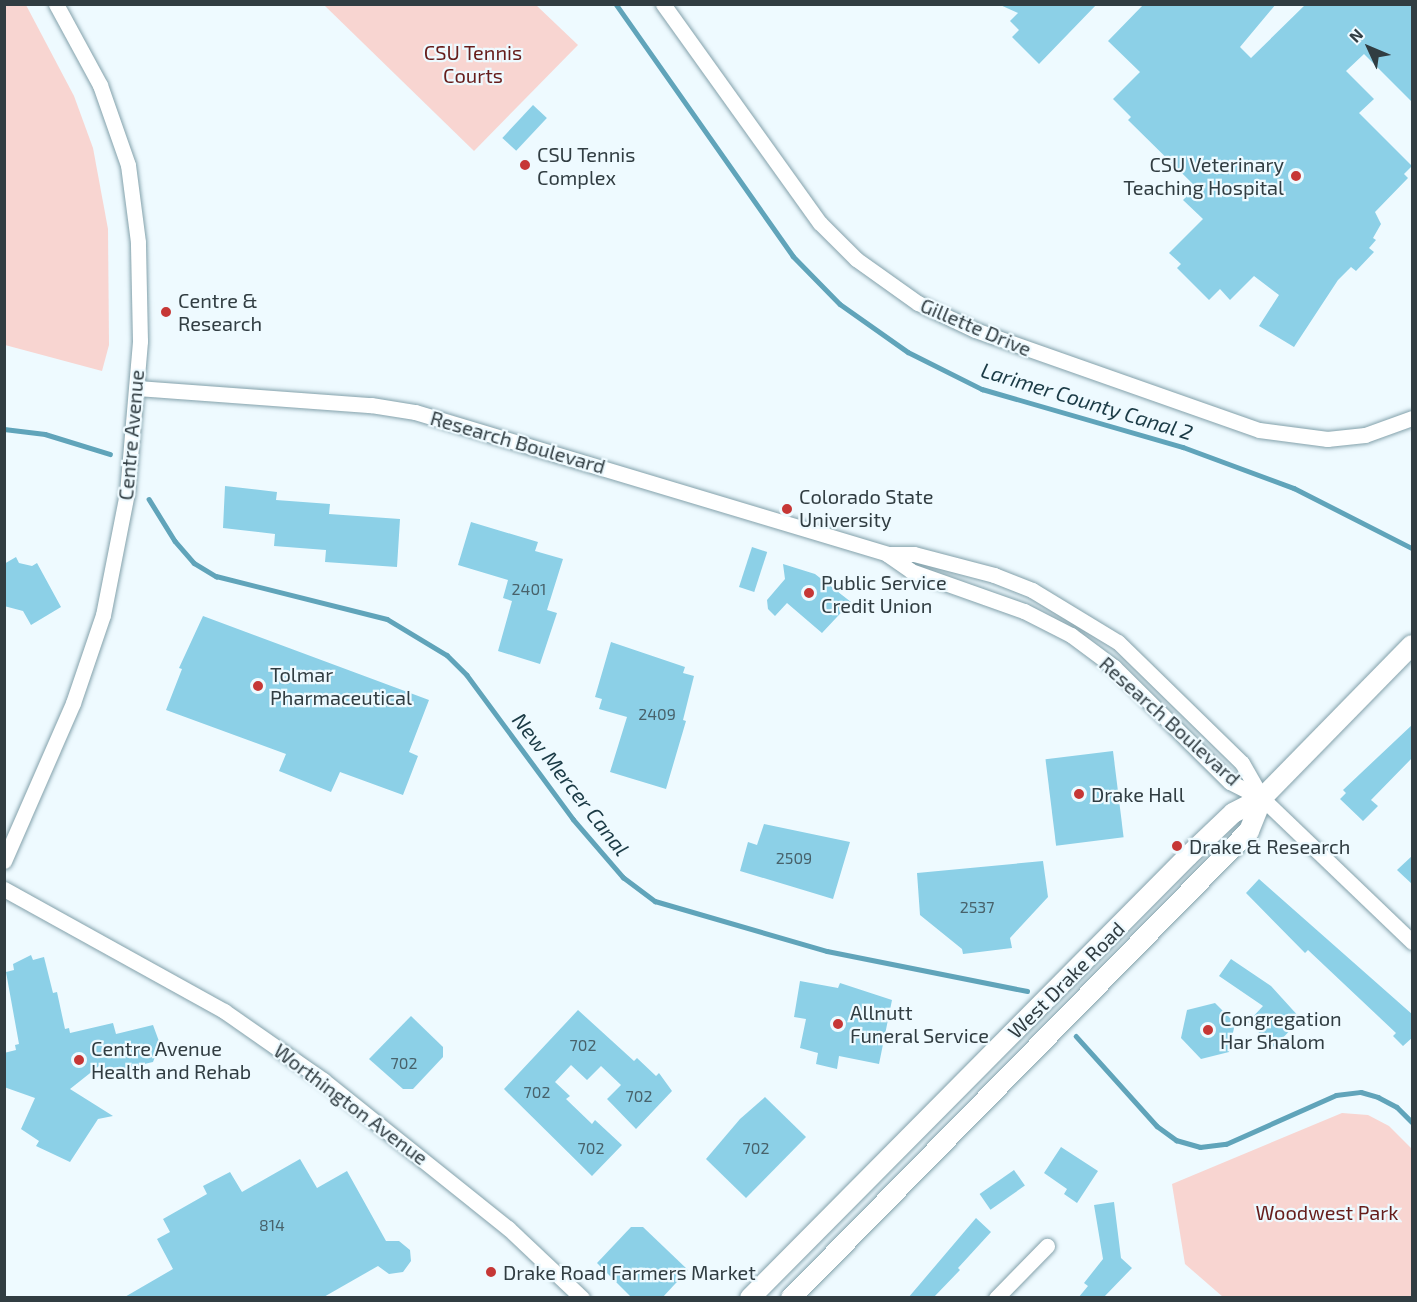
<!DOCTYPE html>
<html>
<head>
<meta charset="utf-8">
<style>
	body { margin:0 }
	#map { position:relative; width:1417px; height:1302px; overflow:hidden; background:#eefaff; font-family:"Exo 2",sans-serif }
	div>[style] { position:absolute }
	.green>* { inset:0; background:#f8d5d1 }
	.stream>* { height:4.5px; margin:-2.25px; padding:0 2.25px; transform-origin:2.25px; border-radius:2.25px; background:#60a4ba }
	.building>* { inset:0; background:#8cd0e7; transform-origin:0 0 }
	.roads { filter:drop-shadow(0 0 2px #83a1ab) drop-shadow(0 0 2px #83a1ab) }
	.minor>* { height:15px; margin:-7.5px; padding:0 7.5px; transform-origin:7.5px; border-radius:7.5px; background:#fff }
	.major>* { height:20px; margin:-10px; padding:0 10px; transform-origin:10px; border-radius:10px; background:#fff }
	.dots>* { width:16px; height:16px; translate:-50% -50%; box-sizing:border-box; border:3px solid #eefaff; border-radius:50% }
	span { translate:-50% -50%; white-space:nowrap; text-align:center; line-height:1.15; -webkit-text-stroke:4.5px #eefaff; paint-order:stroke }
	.number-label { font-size:16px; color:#48626b }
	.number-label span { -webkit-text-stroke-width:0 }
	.park-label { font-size:20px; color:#661d1b }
	.poi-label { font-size:20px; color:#313d42 }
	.left { translate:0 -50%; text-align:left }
	.right { translate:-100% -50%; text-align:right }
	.street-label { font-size:20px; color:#313d42 }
	.water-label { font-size:21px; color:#1a3a45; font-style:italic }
	.frame { position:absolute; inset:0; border:6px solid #313d42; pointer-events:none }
	.north { position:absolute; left:1339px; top:18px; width:60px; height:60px; -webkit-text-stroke:4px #eefaff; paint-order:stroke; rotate:314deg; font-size:16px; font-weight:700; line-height:24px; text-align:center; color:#313d42 }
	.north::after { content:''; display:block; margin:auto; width:21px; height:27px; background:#313d42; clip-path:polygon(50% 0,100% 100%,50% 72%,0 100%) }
</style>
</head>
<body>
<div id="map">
	<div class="green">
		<i style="clip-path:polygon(4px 5px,26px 5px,74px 96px,93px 148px,108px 229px,109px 345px,102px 371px,5px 345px)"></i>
		<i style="clip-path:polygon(324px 5px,536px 5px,578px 45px,474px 151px)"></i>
		<i style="clip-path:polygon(1342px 1113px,1368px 1115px,1389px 1126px,1412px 1149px,1412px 1297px,1223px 1297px,1185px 1264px,1172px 1184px)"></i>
	</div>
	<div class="stream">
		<i style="left:616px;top:4px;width:308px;rotate:54.9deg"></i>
		<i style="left:793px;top:256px;width:67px;rotate:45.6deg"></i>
		<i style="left:840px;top:304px;width:83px;rotate:35.2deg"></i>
		<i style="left:908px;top:352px;width:83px;rotate:26.6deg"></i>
		<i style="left:982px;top:389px;width:209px;rotate:16.1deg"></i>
		<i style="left:1183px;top:447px;width:118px;rotate:20.3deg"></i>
		<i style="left:1294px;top:488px;width:132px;rotate:27deg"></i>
		<i style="left:4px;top:429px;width:41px;rotate:7deg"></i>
		<i style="left:45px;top:434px;width:68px;rotate:17.1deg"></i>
		<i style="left:149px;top:499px;width:49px;rotate:58.2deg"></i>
		<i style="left:175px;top:541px;width:29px;rotate:49deg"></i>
		<i style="left:194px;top:563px;width:26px;rotate:31deg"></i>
		<i style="left:216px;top:576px;width:176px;rotate:14.1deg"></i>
		<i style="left:387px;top:619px;width:70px;rotate:31deg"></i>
		<i style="left:447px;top:655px;width:28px;rotate:45deg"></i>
		<i style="left:467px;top:675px;width:179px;rotate:53.6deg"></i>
		<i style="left:573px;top:819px;width:77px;rotate:49.2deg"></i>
		<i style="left:623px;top:877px;width:40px;rotate:37deg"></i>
		<i style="left:655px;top:901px;width:179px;rotate:16.2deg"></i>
		<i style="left:827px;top:951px;width:204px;rotate:11.3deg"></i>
		<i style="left:1076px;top:1036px;width:121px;rotate:48deg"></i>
		<i style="left:1157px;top:1126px;width:24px;rotate:36deg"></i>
		<i style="left:1176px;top:1140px;width:25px;rotate:16deg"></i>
		<i style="left:1200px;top:1147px;width:26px;rotate:-7deg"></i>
		<i style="left:1226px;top:1144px;width:120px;rotate:-24deg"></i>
		<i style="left:1336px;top:1095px;width:25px;rotate:-7deg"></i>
		<i style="left:1361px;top:1092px;width:18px;rotate:16deg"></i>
		<i style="left:1378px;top:1097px;width:21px;rotate:28deg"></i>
		<i style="left:1397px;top:1107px;width:21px;rotate:45deg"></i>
	</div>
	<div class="building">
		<i style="clip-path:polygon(998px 4px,1097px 4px,1039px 64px,1012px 37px,1019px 30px,1010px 21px,1018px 13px)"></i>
		<i style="clip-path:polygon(1144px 4px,1276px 4px,1240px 47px,1251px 58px,1306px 4px,1413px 4px,1413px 103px,1364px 54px,1346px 71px,1374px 99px,1359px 113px,1412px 166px,1404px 174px,1408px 178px,1375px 212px,1381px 224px,1373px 238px,1376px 240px,1369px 248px,1374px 252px,1356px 271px,1351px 267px,1338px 280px,1294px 347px,1259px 326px,1279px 295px,1254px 276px,1230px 300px,1220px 289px,1209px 300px,1177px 268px,1181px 264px,1169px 253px,1203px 219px,1183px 200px,1196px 187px,1128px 120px,1131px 117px,1113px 99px,1140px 72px,1108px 41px)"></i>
		<i style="left:533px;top:105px;width:19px;height:45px;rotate:43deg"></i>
		<i style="clip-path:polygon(225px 486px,277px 492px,276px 500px,330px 504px,329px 514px,400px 519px,397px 567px,325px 562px,326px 550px,274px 546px,275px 534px,223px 528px)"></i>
		<i style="clip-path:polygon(471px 522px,538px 542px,535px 551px,563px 559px,547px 610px,557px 613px,540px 664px,498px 651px,512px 601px,503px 598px,508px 580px,458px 565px)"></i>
		<i style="left:752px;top:547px;width:16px;height:42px;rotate:18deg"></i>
		<i style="clip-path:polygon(16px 557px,19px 563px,32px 566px,37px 563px,61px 607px,31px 625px,23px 611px,4px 606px,4px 564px)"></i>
		<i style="clip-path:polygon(783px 564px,815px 574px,851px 602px,822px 633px,787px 603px,775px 616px,768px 609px,767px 600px,785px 579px)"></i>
		<i style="clip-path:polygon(203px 616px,429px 700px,409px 752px,418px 756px,403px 795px,340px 772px,331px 792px,279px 771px,286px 754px,166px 710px,182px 669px,179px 668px)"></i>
		<i style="clip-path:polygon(611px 642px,685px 667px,683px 673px,694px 676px,683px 720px,686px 721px,666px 789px,610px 772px,627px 717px,599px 709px,602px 699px,595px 697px)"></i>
		<i style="clip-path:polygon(1413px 724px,1413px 757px,1371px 800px,1378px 806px,1363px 821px,1340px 799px,1346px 793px,1343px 790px)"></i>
		<i style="left:1113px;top:751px;width:87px;height:68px;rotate:83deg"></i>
		<i style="clip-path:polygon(764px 824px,850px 842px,833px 899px,740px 871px,748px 842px,757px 845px)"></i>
		<i style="clip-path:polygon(1413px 855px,1413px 885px,1397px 870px)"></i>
		<i style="clip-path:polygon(1043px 861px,1048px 897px,1010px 938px,1012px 948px,963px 954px,962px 949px,920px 915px,917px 873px)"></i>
		<i style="clip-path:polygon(1259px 879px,1413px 1015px,1413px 1037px,1403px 1046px,1393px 1036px,1396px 1033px,1308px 950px,1305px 953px,1246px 893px)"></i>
		<i style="clip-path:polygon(31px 955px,33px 960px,44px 957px,53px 993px,57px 992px,65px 1029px,69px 1028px,70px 1033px,113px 1023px,116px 1034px,153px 1025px,160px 1044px,153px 1062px,101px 1074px,99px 1066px,70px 1089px,113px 1116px,98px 1119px,70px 1162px,36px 1146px,39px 1141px,21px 1129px,35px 1098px,4px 1087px,4px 1053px,16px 1050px,15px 1045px,19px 1044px,6px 972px,14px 970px,13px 964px)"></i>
		<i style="clip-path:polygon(1231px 959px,1271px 986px,1301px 1019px,1274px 1047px,1248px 1022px,1263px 1006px,1219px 976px)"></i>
		<i style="clip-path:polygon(800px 981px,838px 988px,840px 983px,892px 1000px,879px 1064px,839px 1056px,837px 1069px,816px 1064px,818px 1053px,800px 1048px,806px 1019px,794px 1017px)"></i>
		<i style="clip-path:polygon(1215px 1003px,1235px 1023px,1229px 1052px,1201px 1059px,1181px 1038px,1187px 1010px)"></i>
		<i style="clip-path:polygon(578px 1010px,634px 1061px,637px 1058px,656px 1076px,659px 1073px,672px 1091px,636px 1129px,607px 1099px,621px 1085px,601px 1066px,587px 1080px,571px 1065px,555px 1082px,570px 1096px,566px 1099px,592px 1124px,595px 1120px,622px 1145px,592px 1176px,504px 1089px)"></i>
		<i style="clip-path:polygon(411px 1016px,443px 1047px,443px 1057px,413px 1089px,403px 1089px,369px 1059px)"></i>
		<i style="clip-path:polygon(765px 1097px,806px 1137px,746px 1198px,706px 1159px,740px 1119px)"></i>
		<i style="clip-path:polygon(1061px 1147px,1098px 1171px,1077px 1203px,1064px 1194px,1067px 1189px,1044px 1173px)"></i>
		<i style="clip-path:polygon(300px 1159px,317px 1188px,347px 1171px,386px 1241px,399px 1241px,410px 1250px,411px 1261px,403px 1272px,389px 1274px,378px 1266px,322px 1298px,123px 1298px,173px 1269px,157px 1239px,170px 1232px,163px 1219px,207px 1194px,203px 1186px,230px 1172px,242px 1192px)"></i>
		<i style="left:1014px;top:1170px;width:19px;height:42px;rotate:55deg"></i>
		<i style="clip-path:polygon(1114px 1202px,1121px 1258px,1132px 1268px,1103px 1298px,1078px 1298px,1088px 1286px,1084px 1283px,1103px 1259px,1094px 1205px)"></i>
		<i style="clip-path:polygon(976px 1218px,991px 1232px,958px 1268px,960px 1270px,933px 1298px,908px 1298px)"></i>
		<i style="clip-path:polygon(631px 1227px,643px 1227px,688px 1270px,662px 1298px,632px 1298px,597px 1263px)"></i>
	</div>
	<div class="roads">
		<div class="minor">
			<i style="left:663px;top:4px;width:269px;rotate:54.4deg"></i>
			<i style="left:820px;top:223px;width:51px;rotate:45deg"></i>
			<i style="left:856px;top:259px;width:76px;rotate:35.4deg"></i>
			<i style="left:918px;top:303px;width:63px;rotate:25.3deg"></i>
			<i style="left:975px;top:330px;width:301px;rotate:19.4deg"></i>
			<i style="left:1259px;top:430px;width:69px;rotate:7.5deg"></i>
			<i style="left:1327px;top:439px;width:38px;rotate:-6deg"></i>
			<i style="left:1365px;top:435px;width:50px;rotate:-19.9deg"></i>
			<i style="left:137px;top:388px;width:235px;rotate:4.2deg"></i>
			<i style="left:371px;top:405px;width:45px;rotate:9deg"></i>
			<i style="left:415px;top:412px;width:493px;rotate:16.7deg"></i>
			<i style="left:887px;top:554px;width:27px"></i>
			<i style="left:914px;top:554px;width:83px;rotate:14.7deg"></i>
			<i style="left:994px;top:575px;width:41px;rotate:21.5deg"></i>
			<i style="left:1032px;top:590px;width:100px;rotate:31.2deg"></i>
			<i style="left:1118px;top:642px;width:173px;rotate:44.3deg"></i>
			<i style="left:1242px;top:763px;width:40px;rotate:60.3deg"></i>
			<i style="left:887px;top:554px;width:29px;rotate:35deg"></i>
			<i style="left:911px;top:571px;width:120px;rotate:19.5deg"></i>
			<i style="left:1024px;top:611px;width:53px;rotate:27.1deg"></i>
			<i style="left:1071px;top:635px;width:54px;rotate:36.7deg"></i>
			<i style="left:1114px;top:667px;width:163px;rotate:44.8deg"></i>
			<i style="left:1230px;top:782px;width:36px;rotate:27deg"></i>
			<i style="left:1262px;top:798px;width:208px;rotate:43.8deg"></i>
			<i style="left:4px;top:861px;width:172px;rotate:-66.4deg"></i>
			<i style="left:73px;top:703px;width:93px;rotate:-71.2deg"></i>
			<i style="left:103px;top:615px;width:124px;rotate:-78.9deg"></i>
			<i style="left:127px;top:493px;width:153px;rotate:-85.1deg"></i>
			<i style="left:140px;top:341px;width:99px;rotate:-91.2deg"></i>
			<i style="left:138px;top:242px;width:78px;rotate:-97.4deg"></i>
			<i style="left:128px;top:165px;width:85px;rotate:-109.3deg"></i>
			<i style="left:100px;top:85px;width:92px;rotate:-118.5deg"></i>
			<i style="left:4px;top:889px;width:252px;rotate:29deg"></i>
			<i style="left:224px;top:1011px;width:121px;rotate:34.9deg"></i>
			<i style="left:323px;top:1080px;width:237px;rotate:38.7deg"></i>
			<i style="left:508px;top:1228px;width:102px;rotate:43.4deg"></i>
			<i style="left:996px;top:1298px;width:73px;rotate:-45.6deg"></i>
		</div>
		<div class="major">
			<i style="left:750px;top:1298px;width:622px;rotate:-45.26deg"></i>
			<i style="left:1188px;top:856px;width:62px;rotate:-43.7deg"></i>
			<i style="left:1233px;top:813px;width:33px;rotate:-27deg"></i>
			<i style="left:1262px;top:798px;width:214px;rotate:-45.6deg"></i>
			<i style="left:791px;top:1298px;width:654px;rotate:-45.56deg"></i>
			<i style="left:1249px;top:831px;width:35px;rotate:-68deg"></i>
		</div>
	</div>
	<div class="dots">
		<i style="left:525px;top:165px;background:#c63736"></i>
		<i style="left:1296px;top:176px;background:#c63736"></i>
		<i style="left:166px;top:312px;background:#c63736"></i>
		<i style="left:787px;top:509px;background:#c63736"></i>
		<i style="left:809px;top:593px;background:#c63736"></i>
		<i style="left:258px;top:686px;background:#c63736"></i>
		<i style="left:1079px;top:794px;background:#c63736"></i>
		<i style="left:1177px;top:846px;background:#c63736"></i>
		<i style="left:838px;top:1024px;background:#c63736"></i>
		<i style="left:1208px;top:1030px;background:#c63736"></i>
		<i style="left:79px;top:1060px;background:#c63736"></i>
		<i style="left:491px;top:1272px;background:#c63736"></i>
	</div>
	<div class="number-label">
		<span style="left:529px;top:589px">2401</span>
		<span style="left:657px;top:714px">2409</span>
		<span style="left:794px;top:858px">2509</span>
		<span style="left:977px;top:907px">2537</span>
		<span style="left:583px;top:1045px">702</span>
		<span style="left:404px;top:1063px">702</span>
		<span style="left:537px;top:1092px">702</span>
		<span style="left:639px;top:1096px">702</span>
		<span style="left:591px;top:1148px">702</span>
		<span style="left:756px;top:1148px">702</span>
		<span style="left:272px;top:1225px">814</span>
	</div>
	<div class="park-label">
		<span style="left:473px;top:64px">CSU Tennis<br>Courts</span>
		<span style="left:1327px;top:1212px">Woodwest Park</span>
	</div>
	<div class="poi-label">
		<span class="left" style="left:537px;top:166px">CSU Tennis<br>Complex</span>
		<span class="right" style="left:1284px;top:176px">CSU Veterinary<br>Teaching Hospital</span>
		<span class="left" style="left:178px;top:312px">Centre &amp;<br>Research</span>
		<span class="left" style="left:799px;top:508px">Colorado State<br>University</span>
		<span class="left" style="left:821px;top:594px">Public Service<br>Credit Union</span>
		<span class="left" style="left:270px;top:686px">Tolmar<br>Pharmaceutical</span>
		<span class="left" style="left:1091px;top:794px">Drake Hall</span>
		<span class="left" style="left:1189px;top:846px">Drake &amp; Research</span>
		<span class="left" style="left:850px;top:1024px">Allnutt<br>Funeral Service</span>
		<span class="left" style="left:1220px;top:1030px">Congregation<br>Har Shalom</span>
		<span class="left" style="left:91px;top:1060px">Centre Avenue<br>Health and Rehab</span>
		<span class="left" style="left:503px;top:1272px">Drake Road Farmers Market</span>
	</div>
	<div class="street-label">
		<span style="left:976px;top:327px;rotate:23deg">Gillette Drive</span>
		<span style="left:131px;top:435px;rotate:-85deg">Centre Avenue</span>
		<span style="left:518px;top:442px;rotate:16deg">Research Boulevard</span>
		<span style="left:1170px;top:721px;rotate:42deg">Research Boulevard</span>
		<span style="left:1066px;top:980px;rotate:-45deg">West Drake Road</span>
		<span style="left:351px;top:1104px;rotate:37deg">Worthington Avenue</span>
	</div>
	<div class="water-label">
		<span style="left:1087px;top:401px;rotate:17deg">Larimer County Canal 2</span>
		<span style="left:571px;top:784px;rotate:52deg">New Mercer Canal</span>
	</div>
	<div class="frame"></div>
	<div class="north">N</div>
</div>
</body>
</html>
